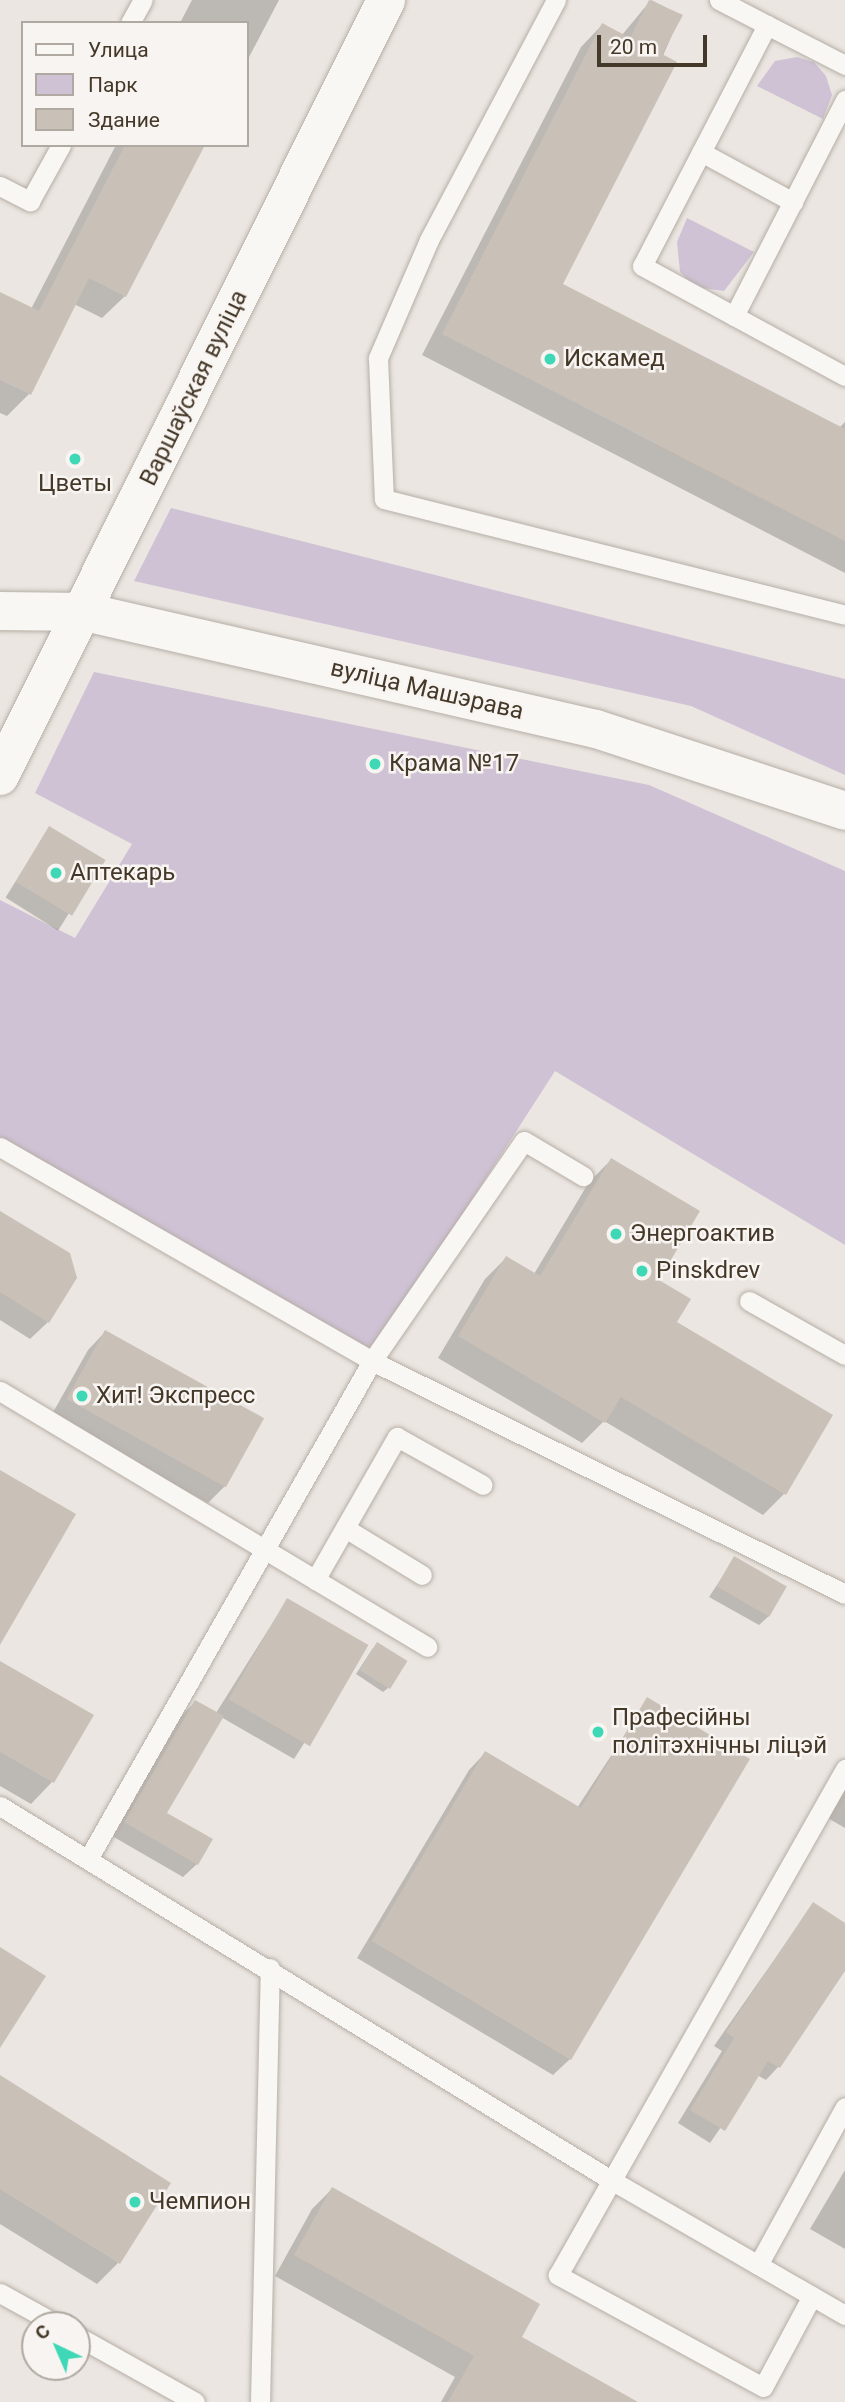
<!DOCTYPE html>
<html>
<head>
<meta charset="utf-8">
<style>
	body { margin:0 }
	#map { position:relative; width:845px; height:2402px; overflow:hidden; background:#ebe6e1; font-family:Roboto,sans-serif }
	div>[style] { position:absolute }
	.green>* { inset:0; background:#cfc2d5 }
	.shadow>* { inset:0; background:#0003; transform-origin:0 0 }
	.building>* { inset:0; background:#c9c1b8; transform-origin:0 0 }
	.roads { filter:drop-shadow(0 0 2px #b6aea6) drop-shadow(0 0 2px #b6aea6) }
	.service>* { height:19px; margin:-9.5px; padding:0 9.5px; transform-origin:9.5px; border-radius:9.5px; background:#f9f7f4 }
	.tertiary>* { height:38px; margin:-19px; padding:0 19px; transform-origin:19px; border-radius:19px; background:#f9f7f4 }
	.dots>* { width:19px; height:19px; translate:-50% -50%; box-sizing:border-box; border:4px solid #f8f4f1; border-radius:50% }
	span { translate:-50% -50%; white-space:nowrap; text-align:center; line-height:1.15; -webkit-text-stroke:5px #f8f4f1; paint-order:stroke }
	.poi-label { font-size:24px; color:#443828 }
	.left { translate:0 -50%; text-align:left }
	.street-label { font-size:24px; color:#443828 }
	.legend { position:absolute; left:21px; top:21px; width:228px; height:126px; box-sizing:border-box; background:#f8f4f1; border:2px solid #b0a9a1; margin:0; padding:9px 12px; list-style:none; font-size:21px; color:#443828 }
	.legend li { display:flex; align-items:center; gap:14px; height:35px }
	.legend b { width:35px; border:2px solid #b0a9a1 }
	.north { position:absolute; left:21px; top:2311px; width:70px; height:70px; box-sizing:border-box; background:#f8f4f1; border:2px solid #b0a9a1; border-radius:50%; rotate:316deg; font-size:19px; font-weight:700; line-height:28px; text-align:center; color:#443828 }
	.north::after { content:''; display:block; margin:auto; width:24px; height:32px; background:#3ed8b7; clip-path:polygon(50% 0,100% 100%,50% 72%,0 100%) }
	.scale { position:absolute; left:597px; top:35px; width:110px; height:32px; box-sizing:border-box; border:4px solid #443828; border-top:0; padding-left:9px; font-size:21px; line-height:24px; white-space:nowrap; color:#443828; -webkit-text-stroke:5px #f8f4f1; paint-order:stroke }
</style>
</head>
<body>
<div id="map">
	<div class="green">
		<i style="clip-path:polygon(797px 57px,814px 62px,826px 76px,832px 95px,823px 119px,757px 86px,775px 61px)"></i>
		<i style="clip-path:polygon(687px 218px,754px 252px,724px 291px,695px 287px,680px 272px,677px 242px)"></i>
		<i style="clip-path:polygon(171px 508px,845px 679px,845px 775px,691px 706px,134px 581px)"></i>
		<i style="clip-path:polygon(94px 672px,649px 785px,845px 871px,845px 1245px,555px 1071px,370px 1358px,0 1143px,0 900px,75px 938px,132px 844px,35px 793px)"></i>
	</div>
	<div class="shadow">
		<i style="clip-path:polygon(192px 0,279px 0,247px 61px,247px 23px,180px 23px)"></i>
		<i style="clip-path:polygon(651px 0,681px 15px,561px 285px,839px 428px,845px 422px,845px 573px,422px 355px,581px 47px,602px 25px,622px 35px)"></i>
		<i style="clip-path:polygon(116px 145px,203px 145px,125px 296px,102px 318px,74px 304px,29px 394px,7px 416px,0 413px,0 294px,31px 309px)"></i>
		<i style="left:49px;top:828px;width:62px;height:82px;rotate:32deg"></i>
		<i style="clip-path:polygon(611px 1160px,675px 1323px,784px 1494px,763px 1515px,604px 1421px,582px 1443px,438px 1358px,485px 1279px,506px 1258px,534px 1274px,589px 1182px)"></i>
		<i style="clip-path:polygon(0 1213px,48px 1322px,30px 1339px,0 1320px)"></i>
		<i style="clip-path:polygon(105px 1332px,225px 1486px,208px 1503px,51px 1416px,88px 1350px)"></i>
		<i style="clip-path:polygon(735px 1558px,769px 1616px,759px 1625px,709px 1597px)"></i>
		<i style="clip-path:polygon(287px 1600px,366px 1646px,294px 1759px,221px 1717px,165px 1814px,197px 1864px,183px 1877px,112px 1836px,182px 1715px,195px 1702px,216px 1713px)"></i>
		<i style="clip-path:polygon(373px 1648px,388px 1688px,383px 1692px,356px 1674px)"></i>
		<i style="clip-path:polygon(0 1663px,91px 1716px,52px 1782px,31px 1804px,0 1786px)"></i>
		<i style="clip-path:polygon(648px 1699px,570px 2059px,553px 2075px,357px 1958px,469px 1770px,485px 1753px,577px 1808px)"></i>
		<i style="clip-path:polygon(845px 1785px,845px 1828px,826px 1817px)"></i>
		<i style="clip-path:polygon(813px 1904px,845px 1926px,845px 1968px,778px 2067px,766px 2080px,757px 2075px,710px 2143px,678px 2123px,722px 2051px,714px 2046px)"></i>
		<i style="clip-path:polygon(0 2077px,118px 2263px,97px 2284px,0 2224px)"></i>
		<i style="clip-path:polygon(845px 2170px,845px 2249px,810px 2229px)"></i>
		<i style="clip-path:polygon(332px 2189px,520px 2338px,634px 2402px,441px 2402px,455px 2377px,275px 2276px,312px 2209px)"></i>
	</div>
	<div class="building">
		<i style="clip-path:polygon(649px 0,683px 15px,662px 54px,677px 62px,563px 284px,845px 429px,845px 541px,442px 334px,602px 23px,630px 38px)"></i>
		<i style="clip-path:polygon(125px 145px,205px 145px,126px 297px,89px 278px,31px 395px,0 380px,0 292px,39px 311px)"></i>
		<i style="left:49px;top:826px;width:66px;height:65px;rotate:31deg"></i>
		<i style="clip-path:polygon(611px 1158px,700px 1211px,659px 1280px,691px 1299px,677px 1322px,833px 1415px,786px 1495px,621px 1397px,605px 1423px,458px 1336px,506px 1256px,540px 1276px)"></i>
		<i style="clip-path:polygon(0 1211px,70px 1253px,77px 1278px,49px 1323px,0 1292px)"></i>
		<i style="left:105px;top:1330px;width:182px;height:79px;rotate:29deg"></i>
		<i style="clip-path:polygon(0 1470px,76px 1514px,0 1645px)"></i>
		<i style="left:734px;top:1556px;width:61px;height:35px;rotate:30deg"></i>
		<i style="left:287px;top:1598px;width:94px;height:117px;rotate:30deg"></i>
		<i style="left:377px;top:1642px;width:36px;height:33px;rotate:32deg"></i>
		<i style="clip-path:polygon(0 1661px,94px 1715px,54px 1783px,0 1752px)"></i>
		<i style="clip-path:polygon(647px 1697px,750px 1759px,571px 2060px,372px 1941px,485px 1751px,581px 1808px)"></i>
		<i style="clip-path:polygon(195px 1700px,224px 1716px,167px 1813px,213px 1839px,198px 1865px,124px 1822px)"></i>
		<i style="clip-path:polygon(813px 1902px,845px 1923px,845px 1971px,780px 2068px,768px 2061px,725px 2131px,690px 2110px,734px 2038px,726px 2032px)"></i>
		<i style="clip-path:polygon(0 1947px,46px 1976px,0 2048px)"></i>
		<i style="clip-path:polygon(0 2075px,171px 2183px,120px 2264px,0 2189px)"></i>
		<i style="clip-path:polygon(332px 2187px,540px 2304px,522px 2337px,638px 2402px,448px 2402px,474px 2356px,294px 2255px)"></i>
	</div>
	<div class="roads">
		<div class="service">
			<i style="left:556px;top:0;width:272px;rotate:117.9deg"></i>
			<i style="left:429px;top:240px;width:129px;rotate:113.4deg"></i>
			<i style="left:378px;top:358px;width:141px;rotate:87.6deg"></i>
			<i style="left:384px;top:499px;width:475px;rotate:14.1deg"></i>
			<i style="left:719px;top:0;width:54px;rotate:27.5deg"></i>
			<i style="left:767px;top:25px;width:271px;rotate:117.4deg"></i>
			<i style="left:642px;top:266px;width:231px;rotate:28.5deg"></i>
			<i style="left:130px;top:23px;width:26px;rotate:-61deg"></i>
			<i style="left:767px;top:25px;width:88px;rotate:27.1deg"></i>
			<i style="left:701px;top:152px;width:105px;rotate:28.5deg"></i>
			<i style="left:0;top:186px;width:34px;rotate:27deg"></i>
			<i style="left:30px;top:201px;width:64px;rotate:-61deg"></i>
			<i style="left:734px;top:316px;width:243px;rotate:-62.8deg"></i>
			<i style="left:0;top:1147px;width:429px;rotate:29.9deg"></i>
			<i style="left:372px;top:1361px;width:527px;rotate:26.22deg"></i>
			<i style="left:749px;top:1301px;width:110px;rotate:29.4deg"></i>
			<i style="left:0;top:1391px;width:498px;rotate:30.9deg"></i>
			<i style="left:345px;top:1528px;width:90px;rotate:31.4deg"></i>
			<i style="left:315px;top:1580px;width:165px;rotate:-60.2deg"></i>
			<i style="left:397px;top:1437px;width:98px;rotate:29.2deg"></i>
			<i style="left:0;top:1806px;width:716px;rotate:31.47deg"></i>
			<i style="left:611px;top:2180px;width:270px;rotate:30deg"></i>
			<i style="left:88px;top:1859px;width:573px;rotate:-60.3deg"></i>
			<i style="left:372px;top:1361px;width:267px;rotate:-55.4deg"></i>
			<i style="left:524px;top:1141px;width:69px;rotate:30.7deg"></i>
			<i style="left:758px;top:2265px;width:180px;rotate:-61.2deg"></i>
			<i style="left:0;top:2293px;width:66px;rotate:28.9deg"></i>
			<i style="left:812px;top:2296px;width:103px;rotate:118.3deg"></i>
			<i style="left:763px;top:2387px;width:234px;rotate:-151.4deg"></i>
			<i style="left:558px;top:2275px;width:582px;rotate:-60.44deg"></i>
			<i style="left:77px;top:2336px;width:135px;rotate:29.2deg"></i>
			<i style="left:260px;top:2402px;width:434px;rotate:-88.7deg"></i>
		</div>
		<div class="tertiary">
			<i style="left:0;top:611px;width:85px;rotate:0.7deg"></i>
			<i style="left:85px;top:612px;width:524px;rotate:12.9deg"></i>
			<i style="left:596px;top:729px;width:262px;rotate:18.2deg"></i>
			<i style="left:0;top:776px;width:867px;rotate:-63.55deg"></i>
		</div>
	</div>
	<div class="dots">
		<i style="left:550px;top:359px;background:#3ed8b7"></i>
		<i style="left:75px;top:459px;background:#3ed8b7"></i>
		<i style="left:375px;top:764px;background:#3ed8b7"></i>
		<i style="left:56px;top:873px;background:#3ed8b7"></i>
		<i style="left:616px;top:1234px;background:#3ed8b7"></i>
		<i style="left:642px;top:1271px;background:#3ed8b7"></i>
		<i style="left:82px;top:1396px;background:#3ed8b7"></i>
		<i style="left:598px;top:1732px;background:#3ed8b7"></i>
		<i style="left:135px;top:2202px;background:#3ed8b7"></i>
	</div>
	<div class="poi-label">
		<span class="left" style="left:564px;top:359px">Искамед</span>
		<span style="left:75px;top:484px">Цветы</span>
		<span class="left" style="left:389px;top:764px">Крама №17</span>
		<span class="left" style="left:70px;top:873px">Аптекарь</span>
		<span class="left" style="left:630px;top:1234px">Энергоактив</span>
		<span class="left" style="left:656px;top:1271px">Pinskdrev</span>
		<span class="left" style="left:96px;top:1396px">Хит! Экспресс</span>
		<span class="left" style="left:612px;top:1732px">Прафесійны<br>політэхнічны ліцэй</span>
		<span class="left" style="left:149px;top:2202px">Чемпион</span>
	</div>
	<div class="street-label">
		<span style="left:194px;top:388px;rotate:-64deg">Варшаўская вуліца</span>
		<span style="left:427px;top:690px;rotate:13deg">вуліца Машэрава</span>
	</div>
	<ul class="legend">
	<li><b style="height:9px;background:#f9f7f4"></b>Улица</li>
	<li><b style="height:19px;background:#cfc2d5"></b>Парк</li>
	<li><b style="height:19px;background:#c9c1b8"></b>Здание</li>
	</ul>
	<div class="north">С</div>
	<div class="scale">20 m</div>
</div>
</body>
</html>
